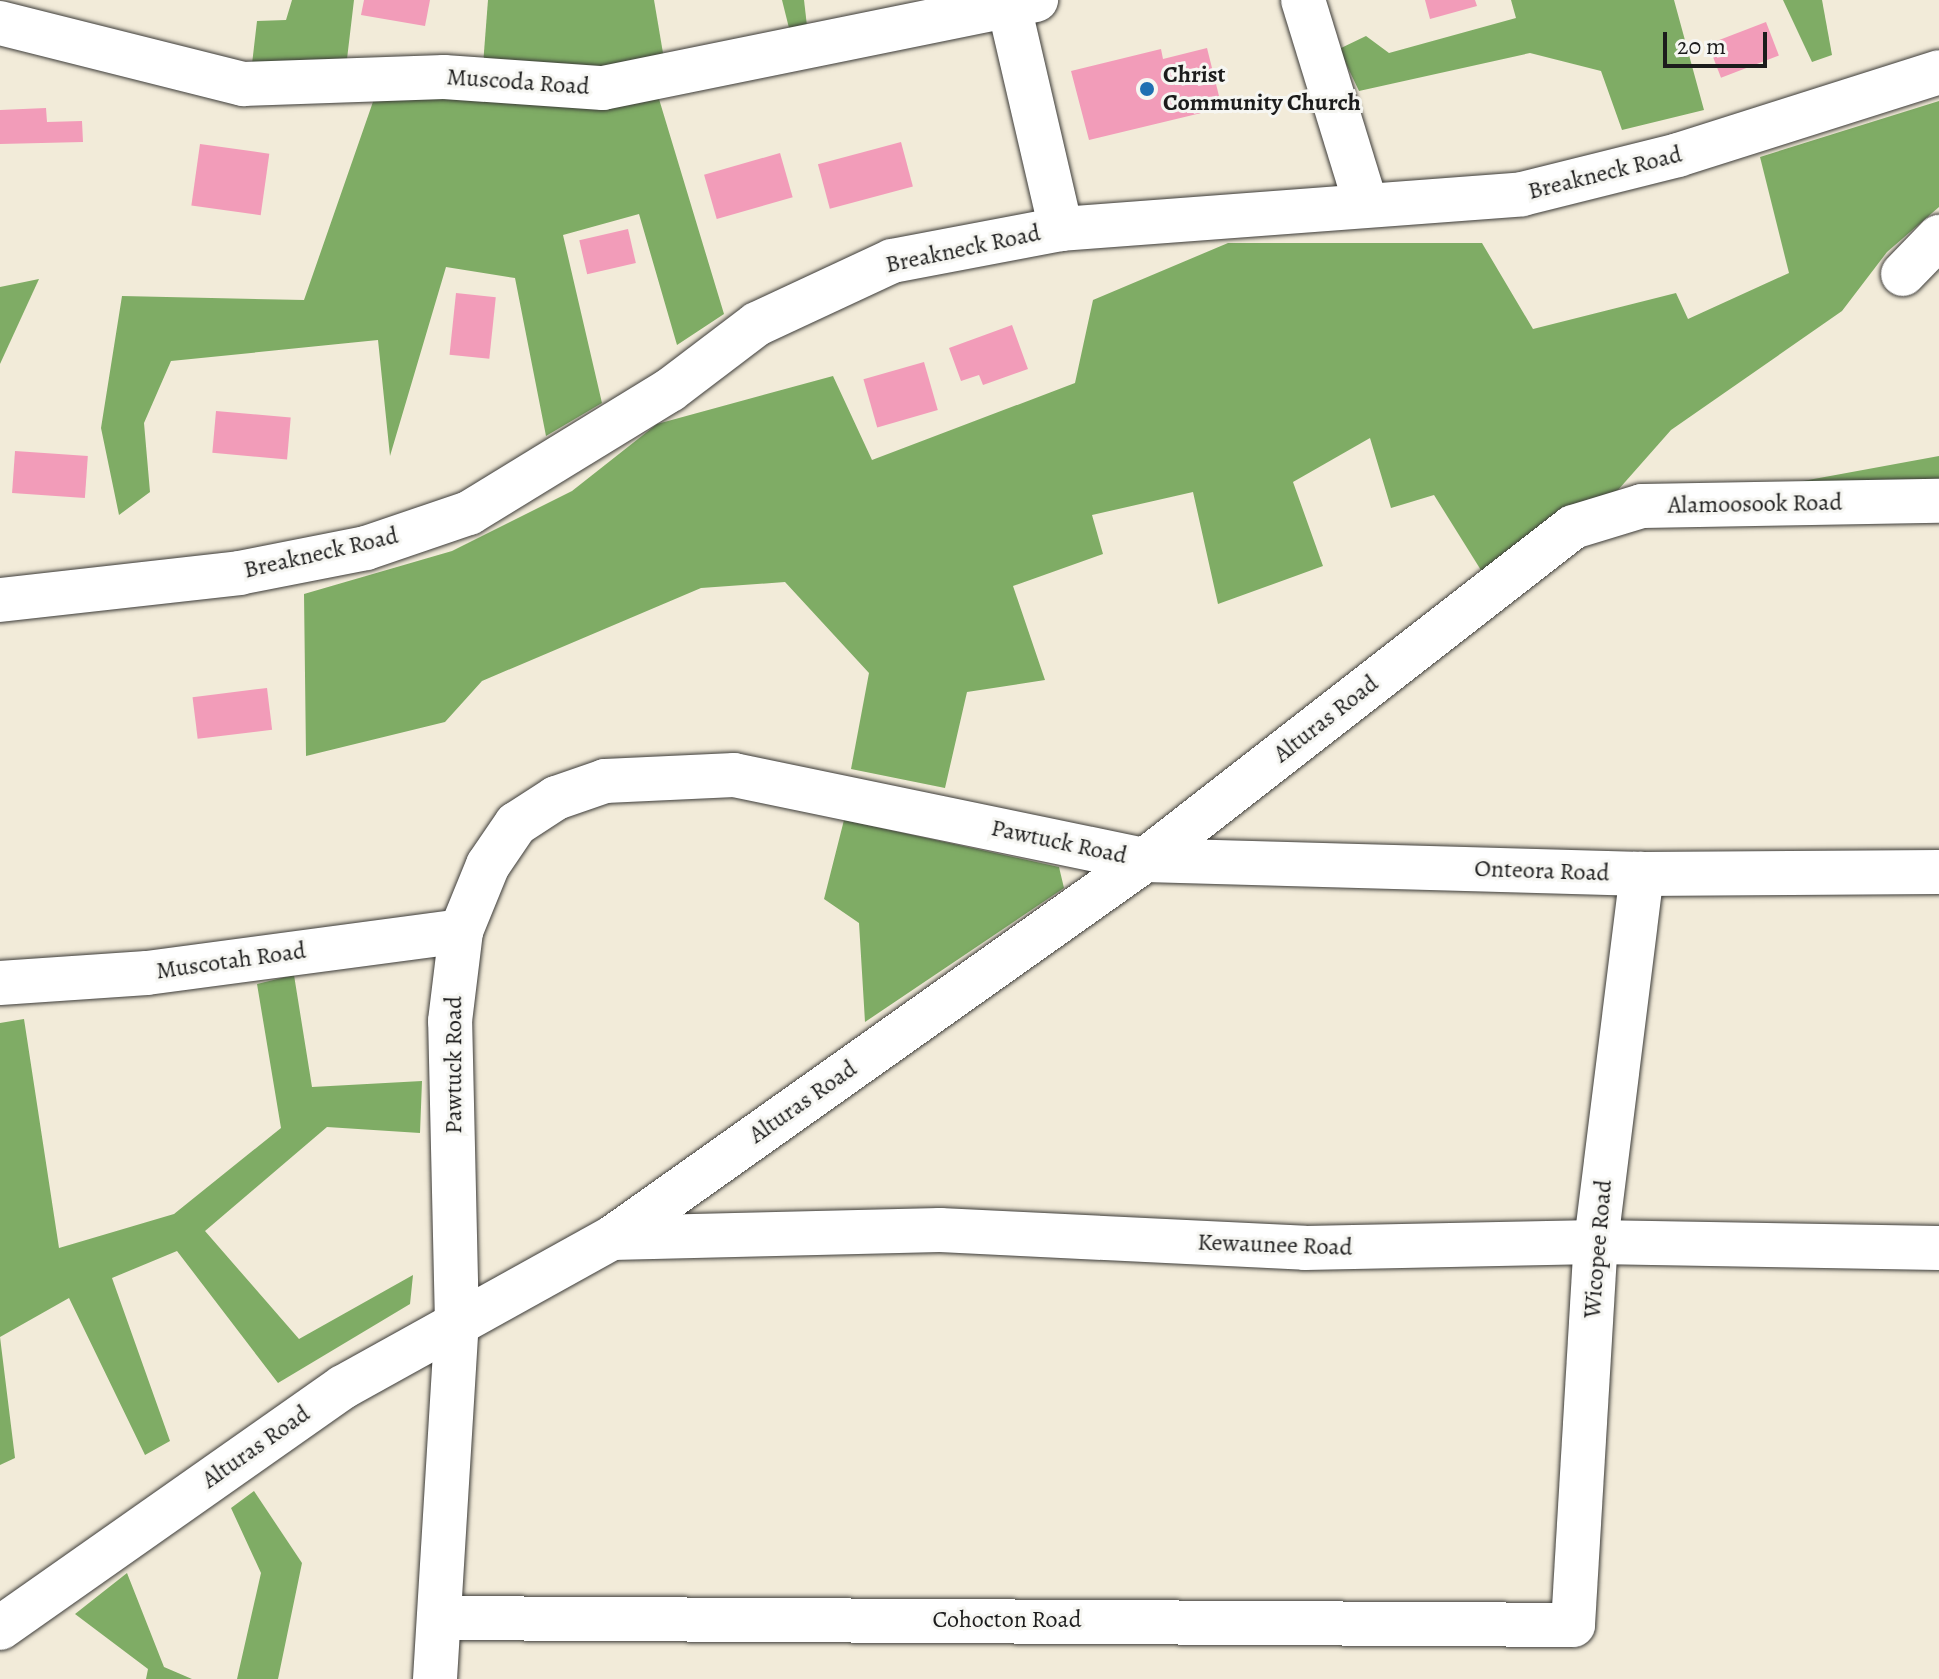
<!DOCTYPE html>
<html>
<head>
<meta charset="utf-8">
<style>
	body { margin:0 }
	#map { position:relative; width:1939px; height:1679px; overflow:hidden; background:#f2ebd9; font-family:Alegreya,serif }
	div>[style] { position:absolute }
	.forest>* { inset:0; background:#7fac65 }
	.building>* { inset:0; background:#f29cb9; transform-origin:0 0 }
	.roads { filter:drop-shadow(0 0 2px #3c3b38) drop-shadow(0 0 2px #3c3b38) }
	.minor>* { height:44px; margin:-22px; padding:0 22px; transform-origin:22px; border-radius:22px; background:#fff }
	.dots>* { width:22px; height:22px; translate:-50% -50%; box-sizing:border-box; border:4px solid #f6f6f2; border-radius:50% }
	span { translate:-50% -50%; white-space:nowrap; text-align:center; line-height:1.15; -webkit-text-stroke:6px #f6f6f2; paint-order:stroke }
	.poi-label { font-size:24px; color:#1c1c1c; font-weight:700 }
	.left { translate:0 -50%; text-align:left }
	.street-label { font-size:24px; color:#1c1c1c }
	.scale { position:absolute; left:1663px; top:32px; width:104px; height:36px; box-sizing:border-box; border:4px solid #1c1c1c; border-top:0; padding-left:10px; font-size:24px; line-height:28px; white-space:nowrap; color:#1c1c1c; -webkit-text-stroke:6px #f6f6f2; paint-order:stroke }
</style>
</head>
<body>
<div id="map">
	<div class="forest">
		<i style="clip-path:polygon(292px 0,354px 0,347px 59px,252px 64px,257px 21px,286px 20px)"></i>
		<i style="clip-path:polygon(488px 0,654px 0,664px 59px,603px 71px,483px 65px)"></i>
		<i style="clip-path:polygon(782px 0,804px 0,807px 26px,789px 28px)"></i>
		<i style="clip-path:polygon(1511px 0,1674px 0,1704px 110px,1622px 130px,1601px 71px,1530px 53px,1359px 91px,1339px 49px,1366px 36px,1389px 53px,1516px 18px)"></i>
		<i style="clip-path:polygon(1783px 0,1822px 0,1832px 55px,1812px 62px)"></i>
		<i style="clip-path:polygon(375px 96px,659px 99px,724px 314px,677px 345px,639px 214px,563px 235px,602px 403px,546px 436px,515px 278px,446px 267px,390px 456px,378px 340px,171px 361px,144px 423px,150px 492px,119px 515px,101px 428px,122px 296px,304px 300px)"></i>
		<i style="clip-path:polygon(1939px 101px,1939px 207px,1887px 252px,1842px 311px,1671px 430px,1618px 490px,1541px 524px,1484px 575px,1434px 495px,1391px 508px,1370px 438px,1293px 482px,1323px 566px,1218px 604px,1193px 492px,1092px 515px,1103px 554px,1013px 586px,1045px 680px,967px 692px,945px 788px,851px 769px,869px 673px,785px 582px,701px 588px,482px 681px,445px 722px,306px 756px,304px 594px,452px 551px,572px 491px,657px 424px,833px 376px,872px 460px,1075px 383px,1093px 300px,1228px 243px,1482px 243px,1533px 329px,1676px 293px,1688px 319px,1789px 273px,1760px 157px)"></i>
		<i style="clip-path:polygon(39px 279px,0 364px,0 287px)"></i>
		<i style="clip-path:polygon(1939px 456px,1939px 479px,1792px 483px)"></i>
		<i style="clip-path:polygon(844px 820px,1059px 867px,1064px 888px,865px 1022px,859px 923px,824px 899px)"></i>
		<i style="clip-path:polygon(294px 975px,312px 1087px,422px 1081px,420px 1133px,327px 1127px,205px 1231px,299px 1339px,413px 1275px,410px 1304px,278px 1383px,177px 1251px,112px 1278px,170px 1441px,145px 1455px,69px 1298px,0 1337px,15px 1458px,0 1465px,0 1023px,24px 1019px,59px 1248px,174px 1214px,281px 1128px,257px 984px)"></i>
		<i style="clip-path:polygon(254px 1491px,302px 1563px,278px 1679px,237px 1679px,261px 1573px,231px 1508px)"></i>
		<i style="clip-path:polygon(127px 1573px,164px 1667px,192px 1679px,146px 1679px,148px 1669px,75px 1614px)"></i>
	</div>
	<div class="building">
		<i style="clip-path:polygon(364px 0,430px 0,425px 26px,361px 15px)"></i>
		<i style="clip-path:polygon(1425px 0,1475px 0,1477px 6px,1430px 19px)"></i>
		<i style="left:1766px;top:22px;width:36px;height:62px;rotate:69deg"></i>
		<i style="clip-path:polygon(1207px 48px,1222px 108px,1089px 140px,1071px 71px,1161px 49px,1163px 59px)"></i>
		<i style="clip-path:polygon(46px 108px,47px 122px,82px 121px,83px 142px,0 144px,0 110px)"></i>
		<i style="left:901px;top:142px;width:46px;height:86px;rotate:75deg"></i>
		<i style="left:200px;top:144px;width:70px;height:62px;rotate:8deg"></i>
		<i style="left:780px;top:153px;width:46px;height:79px;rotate:74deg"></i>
		<i style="left:628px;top:229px;width:35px;height:50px;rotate:77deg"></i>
		<i style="left:456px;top:293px;width:40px;height:62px;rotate:6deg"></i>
		<i style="clip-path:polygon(1012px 325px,1028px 369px,983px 385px,979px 375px,961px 381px,949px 348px)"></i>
		<i style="left:924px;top:362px;width:50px;height:63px;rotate:74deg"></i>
		<i style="left:216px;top:411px;width:75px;height:42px;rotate:5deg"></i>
		<i style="left:15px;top:451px;width:73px;height:42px;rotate:4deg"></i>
		<i style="left:267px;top:688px;width:42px;height:75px;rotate:83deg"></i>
	</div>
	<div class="roads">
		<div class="minor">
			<i style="left:1303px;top:0;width:214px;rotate:72.9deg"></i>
			<i style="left:1009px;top:6px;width:229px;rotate:76.9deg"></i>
			<i style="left:0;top:23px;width:251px;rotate:14.1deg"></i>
			<i style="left:243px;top:84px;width:201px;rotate:-2deg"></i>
			<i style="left:444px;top:77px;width:159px;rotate:4deg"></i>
			<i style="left:603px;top:88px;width:442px;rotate:-11.5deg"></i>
			<i style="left:1903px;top:274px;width:52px;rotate:-45.8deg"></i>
			<i style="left:0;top:600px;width:241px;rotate:-6.4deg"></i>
			<i style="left:239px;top:573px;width:129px;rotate:-11.1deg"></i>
			<i style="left:366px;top:548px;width:109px;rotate:-18.8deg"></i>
			<i style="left:469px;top:513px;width:236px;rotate:-31.5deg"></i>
			<i style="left:670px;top:390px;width:109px;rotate:-37.2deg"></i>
			<i style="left:757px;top:324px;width:149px;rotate:-25deg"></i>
			<i style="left:892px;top:261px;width:172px;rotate:-10.7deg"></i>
			<i style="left:1061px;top:229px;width:462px;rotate:-4.3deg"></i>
			<i style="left:1522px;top:194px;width:161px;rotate:-14deg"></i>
			<i style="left:1678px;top:155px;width:274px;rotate:-17.6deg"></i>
			<i style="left:0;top:983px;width:147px;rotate:-3.9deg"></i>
			<i style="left:147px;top:973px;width:317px;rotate:-7.6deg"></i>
			<i style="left:612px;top:1238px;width:328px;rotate:-1.4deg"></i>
			<i style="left:940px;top:1230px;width:365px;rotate:2.8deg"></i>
			<i style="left:1305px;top:1248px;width:291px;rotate:-1.2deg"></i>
			<i style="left:1596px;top:1242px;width:343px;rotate:1deg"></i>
			<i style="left:441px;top:1618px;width:1132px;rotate:0.35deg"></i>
			<i style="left:1573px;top:1625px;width:384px;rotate:-86.6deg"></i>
			<i style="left:1596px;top:1242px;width:371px;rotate:-82.9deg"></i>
			<i style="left:0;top:1628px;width:419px;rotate:-35.1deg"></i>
			<i style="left:343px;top:1387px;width:308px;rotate:-29deg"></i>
			<i style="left:612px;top:1238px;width:653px;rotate:-35.34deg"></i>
			<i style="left:1145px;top:860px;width:542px;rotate:-37.88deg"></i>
			<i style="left:1573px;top:527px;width:72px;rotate:-16.9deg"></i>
			<i style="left:1642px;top:506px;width:297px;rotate:-1deg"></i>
			<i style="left:435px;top:1679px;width:356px;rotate:-86.5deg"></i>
			<i style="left:457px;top:1324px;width:303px;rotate:-91.3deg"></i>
			<i style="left:450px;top:1021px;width:91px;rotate:-83deg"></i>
			<i style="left:461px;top:931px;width:71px;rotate:-67.8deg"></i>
			<i style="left:488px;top:865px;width:50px;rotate:-55.7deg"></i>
			<i style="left:516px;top:824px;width:48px;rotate:-33deg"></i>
			<i style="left:556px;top:798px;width:52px;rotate:-19.1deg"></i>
			<i style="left:605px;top:781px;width:129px;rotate:-2.7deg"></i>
			<i style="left:734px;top:775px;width:420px;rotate:11.7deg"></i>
			<i style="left:1145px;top:860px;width:497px;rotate:1.6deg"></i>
			<i style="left:1642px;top:874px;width:297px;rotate:-0.4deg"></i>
		</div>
	</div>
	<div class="dots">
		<i style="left:1147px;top:89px;background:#1f6fb2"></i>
	</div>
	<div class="poi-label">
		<span class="left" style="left:1163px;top:89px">Christ<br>Community Church</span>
	</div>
	<div class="street-label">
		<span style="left:518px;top:82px;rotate:4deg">Muscoda Road</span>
		<span style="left:1605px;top:173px;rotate:-14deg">Breakneck Road</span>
		<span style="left:963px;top:249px;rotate:-12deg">Breakneck Road</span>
		<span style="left:1755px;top:504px;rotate:-1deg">Alamoosook Road</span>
		<span style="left:321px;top:553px;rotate:-13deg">Breakneck Road</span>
		<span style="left:1326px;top:719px;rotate:-38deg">Alturas Road</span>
		<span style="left:1059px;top:842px;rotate:12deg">Pawtuck Road</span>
		<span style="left:1542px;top:871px;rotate:2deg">Onteora Road</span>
		<span style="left:231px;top:961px;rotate:-8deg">Muscotah Road</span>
		<span style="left:454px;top:1065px;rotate:-90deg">Pawtuck Road</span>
		<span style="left:803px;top:1102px;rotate:-35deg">Alturas Road</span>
		<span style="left:1275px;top:1245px;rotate:2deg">Kewaunee Road</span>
		<span style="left:1598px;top:1249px;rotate:-85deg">Wicopee Road</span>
		<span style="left:256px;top:1447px;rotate:-35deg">Alturas Road</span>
		<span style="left:1007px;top:1620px">Cohocton Road</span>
	</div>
	<div class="scale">20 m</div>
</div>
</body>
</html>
